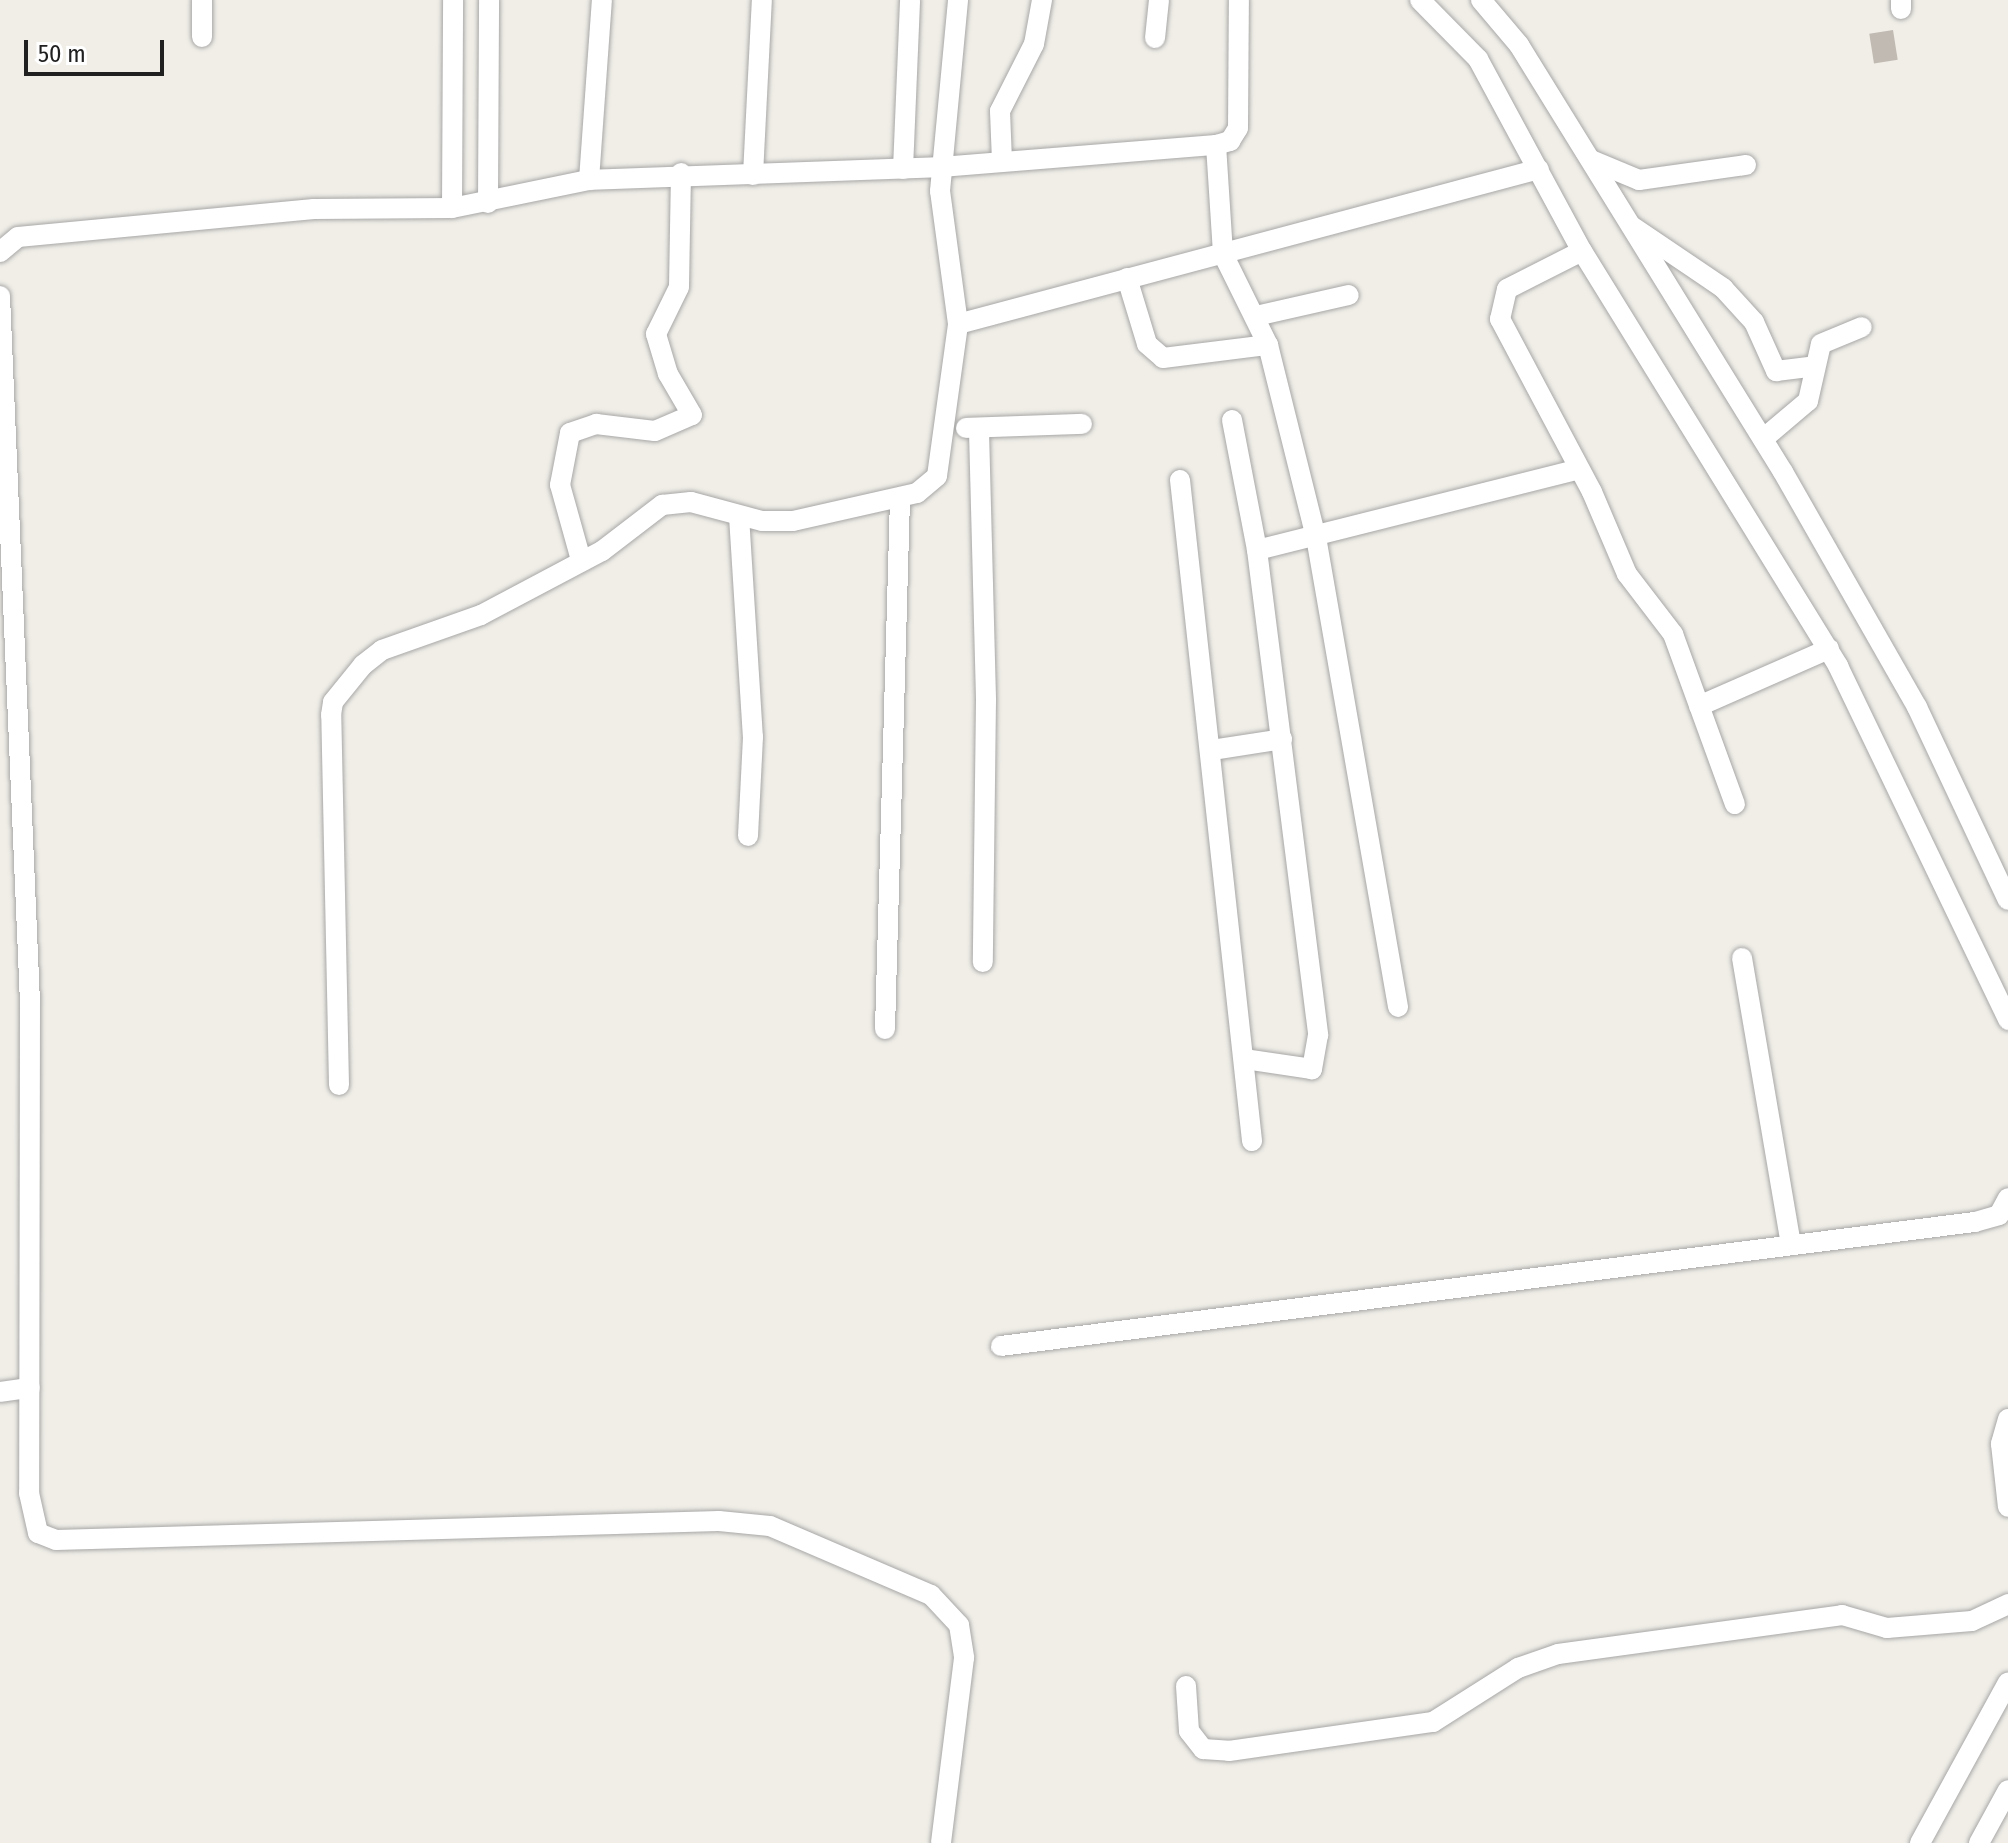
<!DOCTYPE html>
<html>
<head>
<meta charset="utf-8">
<style>
	body { margin:0 }
	#map { position:relative; width:2008px; height:1843px; overflow:hidden; background:#f0eee7; font-family:"Fira Sans Condensed",sans-serif }
	div>[style] { position:absolute }
	.building>* { inset:0; background:#c1bab3; transform-origin:0 0 }
	.roads { filter:drop-shadow(0 0 2px #a7a7a7) drop-shadow(0 0 2px #a7a7a7) }
	.minor>* { height:20px; margin:-10px; padding:0 10px; transform-origin:10px; border-radius:10px; background:#fff }
	span { translate:-50% -50%; white-space:nowrap; text-align:center; line-height:1.15; -webkit-text-stroke:7px #fff; paint-order:stroke }
	.scale { position:absolute; left:24px; top:40px; width:140px; height:36px; box-sizing:border-box; border:4px solid #202020; border-top:0; padding-left:10px; font-size:24px; line-height:28px; white-space:nowrap; color:#202020; -webkit-text-stroke:6px #fff; paint-order:stroke }
</style>
</head>
<body>
<div id="map">
	<div class="building">
		<i style="left:1893px;top:30px;width:30px;height:24px;rotate:81deg"></i>
	</div>
	<div class="roads">
		<div class="minor">
			<i style="left:202px;top:0;width:37px;rotate:90deg"></i>
			<i style="left:1420px;top:0;width:83px;rotate:45.5deg"></i>
			<i style="left:1478px;top:59px;width:218px;rotate:61.6deg"></i>
			<i style="left:1582px;top:251px;width:488px;rotate:58.3deg"></i>
			<i style="left:1838px;top:666px;width:393px;rotate:64.3deg"></i>
			<i style="left:1481px;top:0;width:59px;rotate:49.8deg"></i>
			<i style="left:1519px;top:45px;width:502px;rotate:58.27deg"></i>
			<i style="left:1783px;top:472px;width:271px;rotate:60.3deg"></i>
			<i style="left:1917px;top:707px;width:213px;rotate:64.8deg"></i>
			<i style="left:1901px;top:0;width:9px;rotate:90deg"></i>
			<i style="left:1155px;top:38px;width:38px;rotate:-84deg"></i>
			<i style="left:1216px;top:145px;width:109px;rotate:86.3deg"></i>
			<i style="left:1223px;top:254px;width:102px;rotate:63.7deg"></i>
			<i style="left:1268px;top:345px;width:198px;rotate:76deg"></i>
			<i style="left:1316px;top:537px;width:477px;rotate:80.1deg"></i>
			<i style="left:1591px;top:160px;width:52px;rotate:22.6deg"></i>
			<i style="left:1639px;top:180px;width:108px;rotate:-8deg"></i>
			<i style="left:1002px;top:161px;width:50px;rotate:-92.3deg"></i>
			<i style="left:1000px;top:111px;width:75px;rotate:-63.1deg"></i>
			<i style="left:1034px;top:44px;width:45px;rotate:-79.7deg"></i>
			<i style="left:903px;top:169px;width:169px;rotate:-87.6deg"></i>
			<i style="left:753px;top:175px;width:175px;rotate:-87.1deg"></i>
			<i style="left:589px;top:180px;width:180px;rotate:-85.9deg"></i>
			<i style="left:488px;top:203px;width:203px;rotate:-89.7deg"></i>
			<i style="left:452px;top:208px;width:208px;rotate:-89.7deg"></i>
			<i style="left:1633px;top:227px;width:109px;rotate:34.1deg"></i>
			<i style="left:1723px;top:288px;width:46px;rotate:47.6deg"></i>
			<i style="left:1754px;top:322px;width:54px;rotate:65.8deg"></i>
			<i style="left:1776px;top:371px;width:39px;rotate:-7deg"></i>
			<i style="left:1582px;top:251px;width:84px;rotate:153.1deg"></i>
			<i style="left:1507px;top:289px;width:31px;rotate:103deg"></i>
			<i style="left:1500px;top:319px;width:196px;rotate:62deg"></i>
			<i style="left:1592px;top:492px;width:89px;rotate:66.9deg"></i>
			<i style="left:1627px;top:574px;width:76px;rotate:52.5deg"></i>
			<i style="left:1673px;top:634px;width:181px;rotate:70deg"></i>
			<i style="left:0;top:252px;width:23px;rotate:-40deg"></i>
			<i style="left:18px;top:237px;width:297px;rotate:-5.4deg"></i>
			<i style="left:314px;top:209px;width:138px;rotate:-0.4deg"></i>
			<i style="left:452px;top:208px;width:140px;rotate:-11.6deg"></i>
			<i style="left:589px;top:180px;width:352px;rotate:-2.1deg"></i>
			<i style="left:941px;top:167px;width:276px;rotate:-4.6deg"></i>
			<i style="left:1216px;top:145px;width:15px;rotate:-16deg"></i>
			<i style="left:1230px;top:141px;width:15px;rotate:-58deg"></i>
			<i style="left:1238px;top:128px;width:128px;rotate:-89.6deg"></i>
			<i style="left:1127px;top:278px;width:69px;rotate:73.1deg"></i>
			<i style="left:1147px;top:344px;width:21px;rotate:41deg"></i>
			<i style="left:1163px;top:358px;width:106px;rotate:-7.1deg"></i>
			<i style="left:0;top:296px;width:707px;rotate:87.57deg"></i>
			<i style="left:30px;top:1002px;width:491px;rotate:90.1deg"></i>
			<i style="left:29px;top:1493px;width:41px;rotate:77.3deg"></i>
			<i style="left:38px;top:1533px;width:19px;rotate:21deg"></i>
			<i style="left:56px;top:1540px;width:663px;rotate:-1.64deg"></i>
			<i style="left:719px;top:1521px;width:51px;rotate:5.6deg"></i>
			<i style="left:770px;top:1526px;width:175px;rotate:23.2deg"></i>
			<i style="left:931px;top:1595px;width:41px;rotate:47deg"></i>
			<i style="left:959px;top:1625px;width:33px;rotate:81deg"></i>
			<i style="left:964px;top:1658px;width:186px;rotate:97.1deg"></i>
			<i style="left:1256px;top:316px;width:95px;rotate:-12.7deg"></i>
			<i style="left:958px;top:324px;width:601px;rotate:-14.94deg"></i>
			<i style="left:1232px;top:420px;width:132px;rotate:79.1deg"></i>
			<i style="left:1257px;top:550px;width:489px;rotate:82.8deg"></i>
			<i style="left:1318px;top:1035px;width:35px;rotate:100deg"></i>
			<i style="left:1312px;top:1069px;width:69px;rotate:-171.6deg"></i>
			<i style="left:966px;top:428px;width:116px;rotate:-2deg"></i>
			<i style="left:979px;top:431px;width:269px;rotate:88.5deg"></i>
			<i style="left:986px;top:700px;width:262px;rotate:90.7deg"></i>
			<i style="left:1763px;top:439px;width:59px;rotate:-40.2deg"></i>
			<i style="left:1808px;top:401px;width:58px;rotate:-77.2deg"></i>
			<i style="left:1821px;top:344px;width:44px;rotate:-22.5deg"></i>
			<i style="left:1180px;top:480px;width:665px;rotate:83.78deg"></i>
			<i style="left:739px;top:516px;width:221px;rotate:86.4deg"></i>
			<i style="left:753px;top:737px;width:99px;rotate:92.9deg"></i>
			<i style="left:1257px;top:550px;width:332px;rotate:-14.1deg"></i>
			<i style="left:581px;top:560px;width:78px;rotate:-105.6deg"></i>
			<i style="left:560px;top:485px;width:53px;rotate:-79.1deg"></i>
			<i style="left:570px;top:433px;width:28px;rotate:-19deg"></i>
			<i style="left:596px;top:424px;width:59px;rotate:6.8deg"></i>
			<i style="left:655px;top:431px;width:40px;rotate:-23.4deg"></i>
			<i style="left:692px;top:415px;width:48px;rotate:-120.3deg"></i>
			<i style="left:668px;top:374px;width:42px;rotate:-106.7deg"></i>
			<i style="left:656px;top:334px;width:52px;rotate:-63.9deg"></i>
			<i style="left:679px;top:287px;width:114px;rotate:-89deg"></i>
			<i style="left:1699px;top:706px;width:142px;rotate:-23.7deg"></i>
			<i style="left:1212px;top:750px;width:71px;rotate:-8.9deg"></i>
			<i style="left:1742px;top:958px;width:291px;rotate:80.3deg"></i>
			<i style="left:885px;top:1029px;width:531px;rotate:-88.38deg"></i>
			<i style="left:339px;top:1085px;width:370px;rotate:-91.2deg"></i>
			<i style="left:331px;top:715px;width:13px;rotate:-81deg"></i>
			<i style="left:333px;top:702px;width:48px;rotate:-51deg"></i>
			<i style="left:363px;top:665px;width:24px;rotate:-38deg"></i>
			<i style="left:382px;top:650px;width:105px;rotate:-19.5deg"></i>
			<i style="left:481px;top:615px;width:137px;rotate:-27.9deg"></i>
			<i style="left:602px;top:551px;width:76px;rotate:-37.5deg"></i>
			<i style="left:662px;top:505px;width:29px;rotate:-6deg"></i>
			<i style="left:691px;top:502px;width:73px;rotate:15deg"></i>
			<i style="left:762px;top:521px;width:31px"></i>
			<i style="left:793px;top:521px;width:127px;rotate:-12.7deg"></i>
			<i style="left:917px;top:493px;width:26px;rotate:-40deg"></i>
			<i style="left:937px;top:476px;width:153px;rotate:-82.1deg"></i>
			<i style="left:958px;top:324px;width:134px;rotate:-97.7deg"></i>
			<i style="left:940px;top:191px;width:192px;rotate:-84.6deg"></i>
			<i style="left:1001px;top:1346px;width:982px;rotate:-7.26deg"></i>
			<i style="left:1975px;top:1222px;width:25px;rotate:-16deg"></i>
			<i style="left:1999px;top:1215px;width:19px;rotate:-62deg"></i>
			<i style="left:0;top:1392px;width:30px;rotate:-8deg"></i>
			<i style="left:2008px;top:1419px;width:26px;rotate:106deg"></i>
			<i style="left:2001px;top:1444px;width:63px;rotate:83.7deg"></i>
			<i style="left:1186px;top:1686px;width:45px;rotate:86.2deg"></i>
			<i style="left:1189px;top:1731px;width:23px;rotate:52deg"></i>
			<i style="left:1203px;top:1749px;width:26px;rotate:4deg"></i>
			<i style="left:1229px;top:1751px;width:206px;rotate:-8.1deg"></i>
			<i style="left:1433px;top:1722px;width:101px;rotate:-32.4deg"></i>
			<i style="left:1518px;top:1668px;width:42px;rotate:-19.3deg"></i>
			<i style="left:1558px;top:1654px;width:287px;rotate:-7.8deg"></i>
			<i style="left:1842px;top:1615px;width:47px;rotate:16.1deg"></i>
			<i style="left:1887px;top:1628px;width:85px;rotate:-4.7deg"></i>
			<i style="left:1972px;top:1621px;width:40px;rotate:-25deg"></i>
			<i style="left:1920px;top:1843px;width:183px;rotate:-61.3deg"></i>
			<i style="left:1979px;top:1843px;width:60px;rotate:-61.3deg"></i>
		</div>
	</div>
	<div class="scale">50 m</div>
</div>
</body>
</html>
